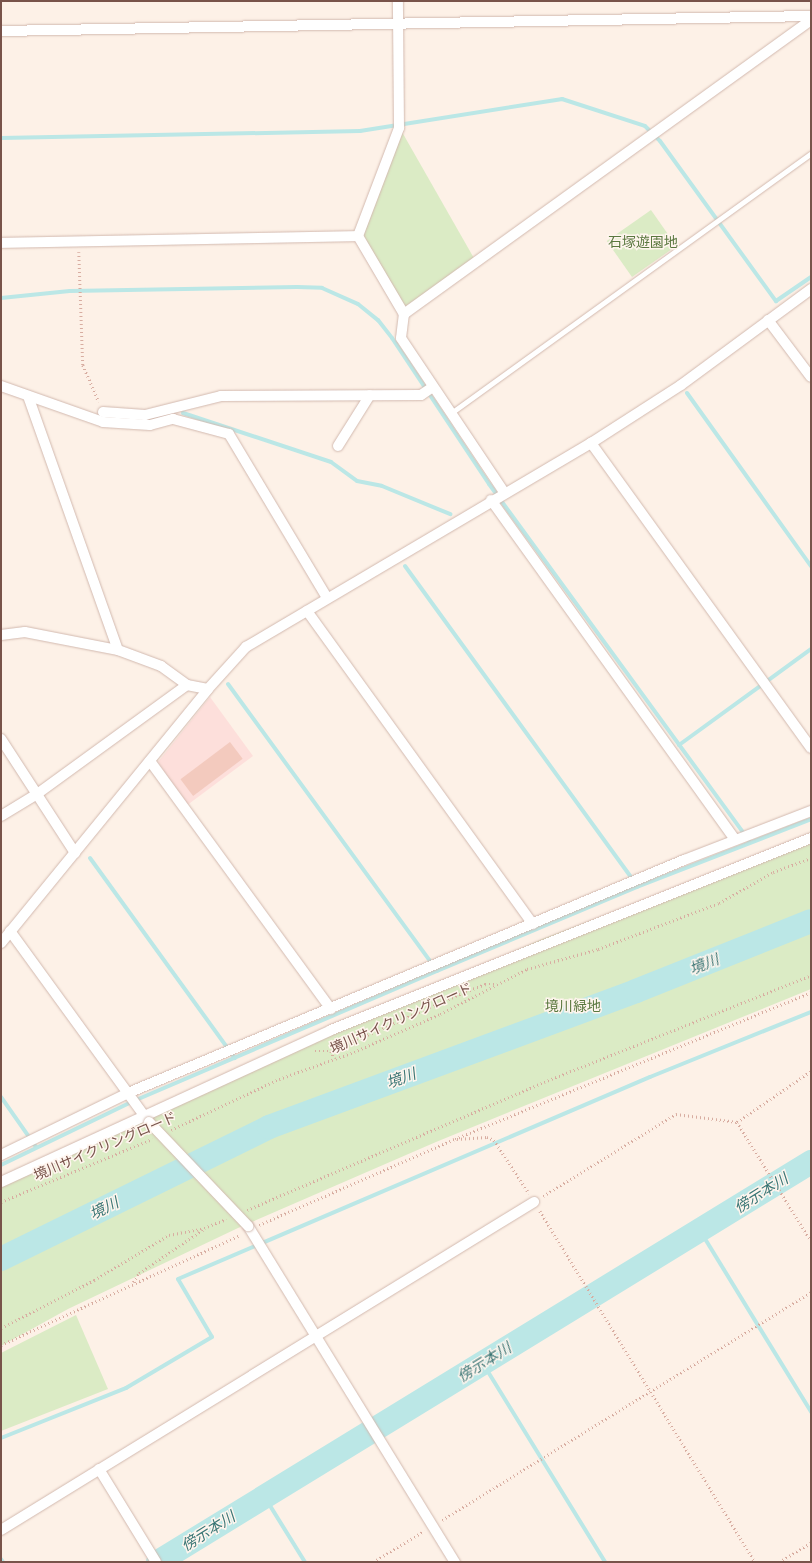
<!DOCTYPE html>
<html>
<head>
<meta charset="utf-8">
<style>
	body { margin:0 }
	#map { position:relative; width:812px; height:1563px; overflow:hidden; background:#fdf1e7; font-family:Arial,"Noto Sans JP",sans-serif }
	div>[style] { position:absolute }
	.commercial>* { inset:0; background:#fddfdb }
	.green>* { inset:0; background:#dbebc5; transform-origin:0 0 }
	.stream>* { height:4px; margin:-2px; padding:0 2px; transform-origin:2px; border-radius:2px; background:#bbe7e6 }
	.river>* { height:24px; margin:-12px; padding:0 12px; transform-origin:12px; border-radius:12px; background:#bbe7e6 }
	.building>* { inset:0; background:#f3cabe; transform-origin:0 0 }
	.path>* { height:2.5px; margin-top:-1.25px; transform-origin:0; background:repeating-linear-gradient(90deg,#d8ada1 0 1px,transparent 0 4px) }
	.roads { filter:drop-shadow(0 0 1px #d2b9af) drop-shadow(0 0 1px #d2b9af) }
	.lane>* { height:5px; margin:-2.5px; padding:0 2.5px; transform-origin:2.5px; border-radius:2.5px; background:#fff }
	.street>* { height:10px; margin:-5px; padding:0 5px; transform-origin:5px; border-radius:5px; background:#fff }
	.bridges { filter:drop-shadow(0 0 1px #d2b9af) drop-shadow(0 0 1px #d2b9af) }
	.street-bridge>* { height:10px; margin:-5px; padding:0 5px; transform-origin:5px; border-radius:5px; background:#fff }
	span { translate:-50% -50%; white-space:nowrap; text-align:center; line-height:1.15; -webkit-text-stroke:3px #fff5ee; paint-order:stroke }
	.park-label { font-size:14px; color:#5a783f }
	.street-label { font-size:14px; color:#78534a }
	.water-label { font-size:15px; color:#3a7675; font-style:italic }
	.frame { position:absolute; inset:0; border:2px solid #78534a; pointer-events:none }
</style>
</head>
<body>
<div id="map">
	<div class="commercial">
		<i style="clip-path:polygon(210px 697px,253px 756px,186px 806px,158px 762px)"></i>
	</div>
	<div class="green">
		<i style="clip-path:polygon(402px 132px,475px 260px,403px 308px,363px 236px)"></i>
		<i style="left:651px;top:210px;width:44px;height:54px;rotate:55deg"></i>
		<i style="clip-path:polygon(811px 837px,811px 989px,436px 1142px,238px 1228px,68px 1309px,1px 1346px,1px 1179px,542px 939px)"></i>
		<i style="clip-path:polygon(76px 1315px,108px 1389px,1px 1431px,1px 1353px)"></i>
	</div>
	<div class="stream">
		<i style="left:1px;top:138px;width:359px;rotate:-1.1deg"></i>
		<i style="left:360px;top:131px;width:205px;rotate:-9deg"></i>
		<i style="left:562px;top:99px;width:87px;rotate:18deg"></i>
		<i style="left:645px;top:126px;width:21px;rotate:45deg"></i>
		<i style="left:660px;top:141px;width:198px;rotate:54.1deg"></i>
		<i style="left:776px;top:301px;width:42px;rotate:-34.4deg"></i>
		<i style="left:1px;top:298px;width:69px;rotate:-5.8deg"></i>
		<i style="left:70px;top:291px;width:227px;rotate:-1deg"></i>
		<i style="left:297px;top:287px;width:25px;rotate:2deg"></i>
		<i style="left:322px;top:288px;width:39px;rotate:24deg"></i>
		<i style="left:358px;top:304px;width:26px;rotate:39deg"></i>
		<i style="left:378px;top:320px;width:23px;rotate:52deg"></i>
		<i style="left:392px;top:338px;width:175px;rotate:56.4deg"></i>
		<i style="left:489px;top:484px;width:443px;rotate:53.9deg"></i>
		<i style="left:687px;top:393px;width:213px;rotate:54.4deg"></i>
		<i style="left:183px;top:413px;width:156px;rotate:18.3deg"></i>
		<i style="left:331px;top:462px;width:32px;rotate:36deg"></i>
		<i style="left:357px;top:481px;width:25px;rotate:11deg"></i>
		<i style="left:382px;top:486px;width:74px;rotate:22.4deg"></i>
		<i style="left:405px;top:566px;width:389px;rotate:54deg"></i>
		<i style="left:228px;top:684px;width:348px;rotate:53.9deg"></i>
		<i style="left:679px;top:745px;width:163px;rotate:-36deg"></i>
		<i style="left:90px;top:858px;width:247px;rotate:54.1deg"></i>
		<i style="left:1px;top:1097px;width:61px;rotate:55deg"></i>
		<i style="left:1px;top:1165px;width:142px;rotate:-25.8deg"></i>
		<i style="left:129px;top:1103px;width:335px;rotate:-23.2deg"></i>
		<i style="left:437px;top:971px;width:217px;rotate:-22.8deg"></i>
		<i style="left:637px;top:887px;width:187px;rotate:-21.3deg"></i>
		<i style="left:699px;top:1229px;width:215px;rotate:58.5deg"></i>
		<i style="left:482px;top:1362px;width:235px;rotate:58.4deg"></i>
		<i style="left:1px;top:1438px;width:135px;rotate:-21.8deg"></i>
		<i style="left:126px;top:1388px;width:100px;rotate:-30.7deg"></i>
		<i style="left:212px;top:1337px;width:67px;rotate:-120.4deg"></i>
		<i style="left:178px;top:1279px;width:513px;rotate:-23.17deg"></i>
		<i style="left:650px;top:1077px;width:174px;rotate:-22deg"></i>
		<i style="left:264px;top:1496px;width:78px;rotate:58.2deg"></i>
		<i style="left:1px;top:1559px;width:4px;rotate:56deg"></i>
	</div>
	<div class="river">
		<i style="left:1px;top:1259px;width:299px;rotate:-26.2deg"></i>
		<i style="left:269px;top:1127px;width:391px;rotate:-20.3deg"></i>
		<i style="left:636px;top:991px;width:188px;rotate:-21.8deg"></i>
		<i style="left:158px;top:1562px;width:766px;rotate:-31.49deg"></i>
	</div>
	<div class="building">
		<i style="left:230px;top:742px;width:21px;height:62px;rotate:53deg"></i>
	</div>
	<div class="path">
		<i style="left:79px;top:252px;width:113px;rotate:88deg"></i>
		<i style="left:83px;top:365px;width:40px;rotate:66.6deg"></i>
		<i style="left:315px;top:1051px;width:16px"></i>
		<i style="left:331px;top:1051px;width:8px;rotate:67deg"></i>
		<i style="left:331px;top:1051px;width:143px;rotate:-23.9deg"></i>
		<i style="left:462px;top:993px;width:25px;rotate:-21deg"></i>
		<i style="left:485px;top:984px;width:11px"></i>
		<i style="left:737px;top:1122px;width:90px;rotate:-34.6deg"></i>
		<i style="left:171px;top:1130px;width:119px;rotate:-25.3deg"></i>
		<i style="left:279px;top:1079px;width:80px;rotate:-19.8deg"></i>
		<i style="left:354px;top:1052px;width:94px;rotate:-23.8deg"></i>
		<i style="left:440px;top:1014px;width:98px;rotate:-27.3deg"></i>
		<i style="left:527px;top:969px;width:74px;rotate:-15.7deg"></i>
		<i style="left:598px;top:949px;width:129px;rotate:-20.8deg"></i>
		<i style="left:719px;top:903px;width:62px;rotate:-29.9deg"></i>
		<i style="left:773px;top:872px;width:40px;rotate:-20.2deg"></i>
		<i style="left:457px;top:1139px;width:30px;rotate:-4deg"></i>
		<i style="left:487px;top:1137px;width:8px;rotate:23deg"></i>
		<i style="left:494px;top:1140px;width:64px;rotate:56.6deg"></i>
		<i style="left:543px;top:1196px;width:156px;rotate:-31.7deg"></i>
		<i style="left:676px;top:1114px;width:62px;rotate:7.5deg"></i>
		<i style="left:737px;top:1122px;width:140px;rotate:58.1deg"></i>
		<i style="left:1px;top:1202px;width:164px;rotate:-22.6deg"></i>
		<i style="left:247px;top:1210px;width:323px;rotate:-23.3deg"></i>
		<i style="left:544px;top:1082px;width:288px;rotate:-21.8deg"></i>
		<i style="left:540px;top:1211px;width:412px;rotate:58.5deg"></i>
		<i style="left:259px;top:1225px;width:214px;rotate:-23.7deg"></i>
		<i style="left:455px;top:1139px;width:385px;rotate:-22.4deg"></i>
		<i style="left:133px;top:1282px;width:11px;rotate:-56deg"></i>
		<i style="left:139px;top:1273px;width:78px;rotate:-34.1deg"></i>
		<i style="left:1px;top:1328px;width:105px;rotate:-27.3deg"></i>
		<i style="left:94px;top:1280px;width:87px;rotate:-31deg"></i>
		<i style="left:169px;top:1235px;width:36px;rotate:-11deg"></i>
		<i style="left:204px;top:1228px;width:24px;rotate:-22deg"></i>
		<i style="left:1px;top:1345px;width:263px;rotate:-24.7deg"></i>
		<i style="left:442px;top:1520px;width:434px;rotate:-31.7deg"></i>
		<i style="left:373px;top:1562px;width:60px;rotate:-31.3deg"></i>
		<i style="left:779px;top:1562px;width:37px;rotate:-31deg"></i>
	</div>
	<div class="roads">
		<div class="lane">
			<i style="left:451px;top:413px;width:444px;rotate:-35.8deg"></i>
		</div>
		<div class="street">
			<i style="left:1px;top:31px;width:810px;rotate:-1.06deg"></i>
			<i style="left:358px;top:236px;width:116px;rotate:-69.2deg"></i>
			<i style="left:399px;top:128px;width:127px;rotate:-90.5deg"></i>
			<i style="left:358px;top:236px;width:91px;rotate:59.5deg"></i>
			<i style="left:1px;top:243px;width:357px;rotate:-1.1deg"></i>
			<i style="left:768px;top:320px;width:71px;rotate:53deg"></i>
			<i style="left:1px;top:386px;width:108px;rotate:19.4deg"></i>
			<i style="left:103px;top:422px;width:47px;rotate:3.7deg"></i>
			<i style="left:150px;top:425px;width:24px;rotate:-15deg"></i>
			<i style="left:173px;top:419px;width:58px;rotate:15deg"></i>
			<i style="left:229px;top:434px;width:191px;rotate:59.1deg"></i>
			<i style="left:28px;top:396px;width:269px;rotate:70.5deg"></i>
			<i style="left:103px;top:412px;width:42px;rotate:4.1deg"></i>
			<i style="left:145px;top:415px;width:78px;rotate:-14deg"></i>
			<i style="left:221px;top:396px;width:200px;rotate:-0.3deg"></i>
			<i style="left:421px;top:395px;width:14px;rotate:-34deg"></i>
			<i style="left:591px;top:443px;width:376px;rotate:54.2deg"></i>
			<i style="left:338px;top:446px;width:60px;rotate:-57.9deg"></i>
			<i style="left:504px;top:492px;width:185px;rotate:-123.8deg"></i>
			<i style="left:401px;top:338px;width:24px;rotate:-83deg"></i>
			<i style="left:404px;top:314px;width:502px;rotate:-35.84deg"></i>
			<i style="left:491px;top:500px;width:418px;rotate:54.3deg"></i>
			<i style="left:307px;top:611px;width:386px;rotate:54.2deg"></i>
			<i style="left:1px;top:635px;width:24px;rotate:-7deg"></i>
			<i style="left:25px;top:632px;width:95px;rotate:11deg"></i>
			<i style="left:118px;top:650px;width:46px;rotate:20.4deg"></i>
			<i style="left:161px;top:666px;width:32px;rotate:36deg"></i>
			<i style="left:187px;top:685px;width:21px;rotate:11deg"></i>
			<i style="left:1px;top:739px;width:136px;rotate:57deg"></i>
			<i style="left:150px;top:761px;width:307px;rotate:53.9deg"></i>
			<i style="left:1px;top:816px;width:42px;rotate:-31.4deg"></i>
			<i style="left:37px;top:794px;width:185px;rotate:-36deg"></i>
			<i style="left:10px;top:931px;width:236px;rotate:54deg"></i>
			<i style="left:1px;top:943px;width:328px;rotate:-50.8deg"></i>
			<i style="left:208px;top:689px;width:57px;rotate:-47.9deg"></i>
			<i style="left:246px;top:647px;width:401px;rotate:-30.6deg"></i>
			<i style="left:591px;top:443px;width:107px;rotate:-32.8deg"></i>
			<i style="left:681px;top:385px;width:162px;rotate:-36.4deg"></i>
			<i style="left:1px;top:1155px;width:141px;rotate:-26deg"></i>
			<i style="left:128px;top:1093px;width:603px;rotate:-22.74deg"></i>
			<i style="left:684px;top:860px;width:136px;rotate:-21.1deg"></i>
			<i style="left:1px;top:1182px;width:363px;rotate:-24.7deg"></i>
			<i style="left:331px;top:1030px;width:517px;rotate:-21.8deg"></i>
			<i style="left:248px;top:1226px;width:395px;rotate:58.4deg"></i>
			<i style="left:99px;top:1469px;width:109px;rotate:58.5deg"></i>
			<i style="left:1px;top:1530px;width:626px;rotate:-31.61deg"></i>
		</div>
	</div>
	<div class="bridges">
		<div class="street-bridge">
			<i style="left:149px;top:1122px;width:144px;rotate:46.4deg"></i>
		</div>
	</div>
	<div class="park-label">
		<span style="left:643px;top:242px">石塚遊園地</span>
		<span style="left:573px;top:1006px">境川緑地</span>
	</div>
	<div class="street-label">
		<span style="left:401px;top:1018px;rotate:-24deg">境川サイクリングロード</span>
		<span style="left:105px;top:1146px;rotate:-23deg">境川サイクリングロード</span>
	</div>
	<div class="water-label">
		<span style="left:704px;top:964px;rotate:-22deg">境川</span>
		<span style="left:401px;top:1078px;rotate:-20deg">境川</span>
		<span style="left:761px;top:1193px;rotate:-32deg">傍示本川</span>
		<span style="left:104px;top:1208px;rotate:-26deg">境川</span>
		<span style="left:484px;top:1362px;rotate:-32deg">傍示本川</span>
		<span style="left:208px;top:1531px;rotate:-32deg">傍示本川</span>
	</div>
	<div class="frame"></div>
</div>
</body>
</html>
